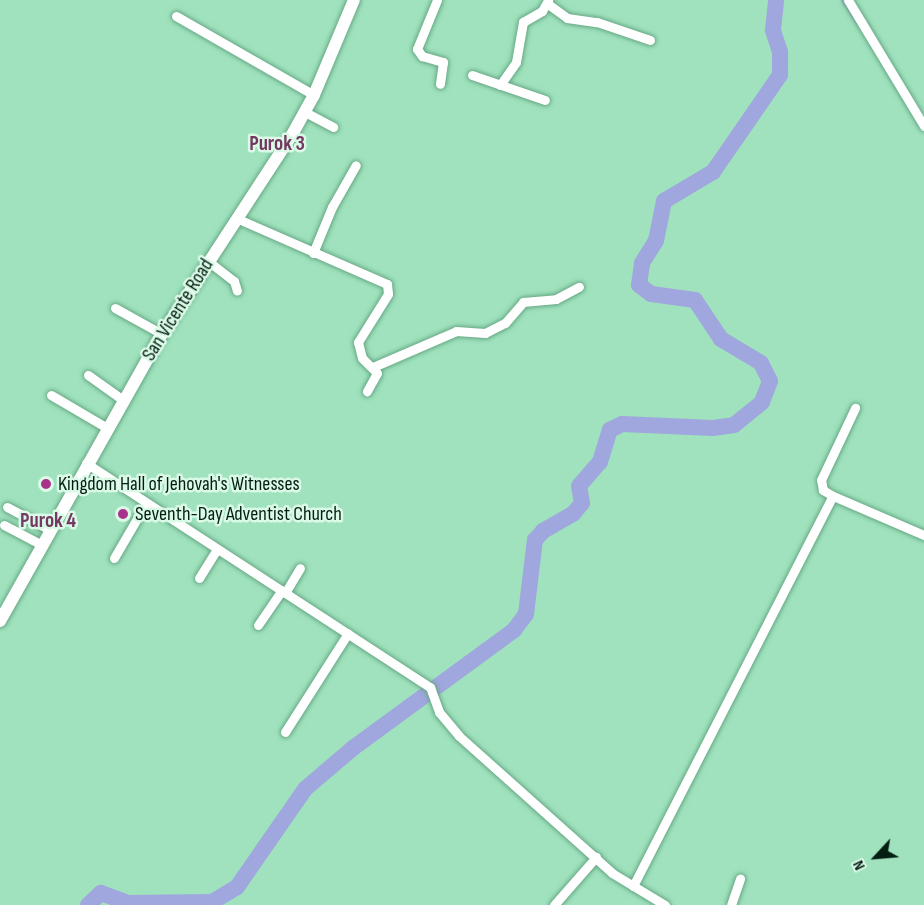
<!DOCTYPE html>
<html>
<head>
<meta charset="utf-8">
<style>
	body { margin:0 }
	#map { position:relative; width:924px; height:905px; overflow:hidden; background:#9fe2bd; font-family:"Sofia Sans Condensed",sans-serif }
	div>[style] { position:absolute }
	.stream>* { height:3px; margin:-1.5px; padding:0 1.5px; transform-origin:1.5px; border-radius:1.5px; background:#a0a6de }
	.river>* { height:16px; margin:-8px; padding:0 8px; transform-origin:8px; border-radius:8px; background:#a0a6de }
	.roads { filter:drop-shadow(0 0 2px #67a885) drop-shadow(0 0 2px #67a885) }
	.minor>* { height:9px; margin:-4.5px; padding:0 4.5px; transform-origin:4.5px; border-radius:4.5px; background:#fff }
	.tertiary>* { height:12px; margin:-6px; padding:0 6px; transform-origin:6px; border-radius:6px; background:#fff }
	.dots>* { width:16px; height:16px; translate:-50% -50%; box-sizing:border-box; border:3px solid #dafae7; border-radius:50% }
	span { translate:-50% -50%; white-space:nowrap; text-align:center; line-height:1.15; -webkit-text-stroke:5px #dafae7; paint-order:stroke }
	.street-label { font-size:20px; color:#041e12 }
	.poi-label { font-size:20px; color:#041e12 }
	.left { translate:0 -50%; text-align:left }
	.neighbourhood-label { font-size:21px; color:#743962; font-weight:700 }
	.north { position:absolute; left:846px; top:827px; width:60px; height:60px; -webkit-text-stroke:4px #dafae7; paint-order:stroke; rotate:244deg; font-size:16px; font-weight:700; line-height:24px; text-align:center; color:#041e12 }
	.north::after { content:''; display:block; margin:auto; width:21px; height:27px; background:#041e12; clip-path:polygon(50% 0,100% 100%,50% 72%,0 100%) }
</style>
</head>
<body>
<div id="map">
	<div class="stream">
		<i style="left:842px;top:0;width:27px;rotate:57deg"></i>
	</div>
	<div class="river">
		<i style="left:88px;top:905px;width:18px;rotate:-43deg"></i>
		<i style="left:101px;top:893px;width:29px;rotate:20deg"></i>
		<i style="left:128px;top:903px;width:84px;rotate:-0.7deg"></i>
		<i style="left:212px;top:902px;width:29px;rotate:-31deg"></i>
		<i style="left:237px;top:887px;width:119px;rotate:-55.2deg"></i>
		<i style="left:305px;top:789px;width:63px;rotate:-40.5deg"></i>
		<i style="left:353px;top:748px;width:200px;rotate:-36.2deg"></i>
		<i style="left:514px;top:630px;width:20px;rotate:-53deg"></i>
		<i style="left:526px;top:614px;width:75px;rotate:-83.1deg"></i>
		<i style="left:535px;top:540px;width:12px;rotate:-48deg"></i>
		<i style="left:543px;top:531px;width:34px;rotate:-30deg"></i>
		<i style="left:573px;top:514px;width:14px;rotate:-51deg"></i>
		<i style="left:582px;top:503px;width:17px;rotate:-100deg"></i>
		<i style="left:579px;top:486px;width:32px;rotate:-49deg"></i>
		<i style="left:600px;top:462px;width:34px;rotate:-73deg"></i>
		<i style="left:610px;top:430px;width:13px;rotate:-27deg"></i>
		<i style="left:622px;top:424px;width:91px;rotate:2.5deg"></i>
		<i style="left:713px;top:428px;width:21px;rotate:-8deg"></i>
		<i style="left:734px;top:425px;width:36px;rotate:-39deg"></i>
		<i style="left:762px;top:402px;width:22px;rotate:-69deg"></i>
		<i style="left:770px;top:381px;width:20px;rotate:-117deg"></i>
		<i style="left:761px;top:363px;width:47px;rotate:-149deg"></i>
		<i style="left:721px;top:339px;width:47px;rotate:-123.7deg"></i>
		<i style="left:695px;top:300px;width:44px;rotate:-172.2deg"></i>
		<i style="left:651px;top:294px;width:15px;rotate:-143deg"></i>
		<i style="left:639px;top:285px;width:22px;rotate:-82deg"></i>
		<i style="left:642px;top:263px;width:26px;rotate:-58deg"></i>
		<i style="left:656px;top:241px;width:41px;rotate:-78.7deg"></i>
		<i style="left:664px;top:201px;width:57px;rotate:-30.6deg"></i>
		<i style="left:713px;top:172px;width:118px;rotate:-55.4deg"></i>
		<i style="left:780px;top:75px;width:23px;rotate:-90deg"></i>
		<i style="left:780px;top:52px;width:23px;rotate:-108deg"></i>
		<i style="left:773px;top:30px;width:30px;rotate:-84deg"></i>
	</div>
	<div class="roads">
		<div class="minor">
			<i style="left:437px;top:0;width:53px;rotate:112.2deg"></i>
			<i style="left:417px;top:49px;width:9px;rotate:54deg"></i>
			<i style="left:422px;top:56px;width:22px;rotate:16deg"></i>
			<i style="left:443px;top:62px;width:22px;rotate:98deg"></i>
			<i style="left:848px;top:0;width:147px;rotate:58.9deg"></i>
			<i style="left:548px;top:4px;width:24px;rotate:36deg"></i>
			<i style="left:567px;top:18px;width:30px;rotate:8deg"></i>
			<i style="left:597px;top:22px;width:56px;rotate:18.8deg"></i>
			<i style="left:176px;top:16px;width:159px;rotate:29.8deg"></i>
			<i style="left:472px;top:75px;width:77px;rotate:18.9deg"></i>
			<i style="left:500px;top:85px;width:28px;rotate:-55deg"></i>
			<i style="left:516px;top:62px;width:41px;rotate:-80.1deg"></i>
			<i style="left:523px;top:22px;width:22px;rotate:-30deg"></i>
			<i style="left:542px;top:11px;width:13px;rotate:-61deg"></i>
			<i style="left:305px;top:112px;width:32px;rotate:28deg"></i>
			<i style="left:236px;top:218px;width:165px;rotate:23.6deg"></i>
			<i style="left:387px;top:284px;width:10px;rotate:84deg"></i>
			<i style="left:388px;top:294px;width:57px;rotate:122deg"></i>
			<i style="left:358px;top:342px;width:16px;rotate:76deg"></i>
			<i style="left:362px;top:358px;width:21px;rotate:45deg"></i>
			<i style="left:377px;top:373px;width:21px;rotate:119deg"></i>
			<i style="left:313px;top:253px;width:50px;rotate:-67.6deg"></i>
			<i style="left:332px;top:207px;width:48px;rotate:-60.3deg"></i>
			<i style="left:208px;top:261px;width:33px;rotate:38deg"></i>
			<i style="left:234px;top:281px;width:10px;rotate:73deg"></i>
			<i style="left:115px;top:308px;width:54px;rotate:29deg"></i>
			<i style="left:373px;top:367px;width:90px;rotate:-23.4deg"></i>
			<i style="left:456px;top:331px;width:29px;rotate:4deg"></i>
			<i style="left:485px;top:333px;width:22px;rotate:-27deg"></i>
			<i style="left:505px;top:323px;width:28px;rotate:-49deg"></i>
			<i style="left:523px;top:302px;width:33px;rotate:-5deg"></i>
			<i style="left:556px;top:299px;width:26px;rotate:-28deg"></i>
			<i style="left:88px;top:375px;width:43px;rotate:35.5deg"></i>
			<i style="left:51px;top:395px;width:65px;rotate:30.5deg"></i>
			<i style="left:86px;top:463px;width:411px;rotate:33.1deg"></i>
			<i style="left:430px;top:687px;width:27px;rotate:70deg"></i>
			<i style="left:439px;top:712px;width:31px;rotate:50deg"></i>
			<i style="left:459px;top:736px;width:205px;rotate:41.8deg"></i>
			<i style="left:612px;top:873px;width:62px;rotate:31.1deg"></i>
			<i style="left:833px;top:496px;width:12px;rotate:-149deg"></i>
			<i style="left:823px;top:490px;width:10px;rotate:-101deg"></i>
			<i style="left:821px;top:480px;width:80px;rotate:-64.7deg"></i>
			<i style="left:7px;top:507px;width:49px;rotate:28.1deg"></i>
			<i style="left:4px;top:525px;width:43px;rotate:27.8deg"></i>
			<i style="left:114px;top:558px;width:64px;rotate:-59.8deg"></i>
			<i style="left:199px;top:578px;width:34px;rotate:-58deg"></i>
			<i style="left:285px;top:593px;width:29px;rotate:-59deg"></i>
			<i style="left:258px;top:625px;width:42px;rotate:-55.6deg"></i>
			<i style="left:285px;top:732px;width:117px;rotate:-57.5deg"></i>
			<i style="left:633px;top:886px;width:438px;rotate:-62.9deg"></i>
			<i style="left:833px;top:496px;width:99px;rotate:23.2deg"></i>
			<i style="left:554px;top:905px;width:64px;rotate:-48.8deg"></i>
			<i style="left:731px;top:905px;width:28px;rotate:-71deg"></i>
		</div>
		<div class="tertiary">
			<i style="left:0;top:621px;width:330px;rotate:-60.6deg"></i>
			<i style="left:162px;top:334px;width:240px;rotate:-56.9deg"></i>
			<i style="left:293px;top:133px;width:43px;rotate:-61.1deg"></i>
			<i style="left:314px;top:95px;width:103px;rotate:-67.2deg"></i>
		</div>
	</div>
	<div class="dots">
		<i style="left:46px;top:484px;background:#a9338b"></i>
		<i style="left:123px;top:514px;background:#a9338b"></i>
	</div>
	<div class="street-label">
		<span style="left:178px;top:310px;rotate:-58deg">San Vicente Road</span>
	</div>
	<div class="poi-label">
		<span class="left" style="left:58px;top:484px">Kingdom Hall of Jehovah's Witnesses</span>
		<span class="left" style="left:135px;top:514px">Seventh-Day Adventist Church</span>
	</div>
	<div class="neighbourhood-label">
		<span style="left:277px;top:144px">Purok 3</span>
		<span style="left:48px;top:521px">Purok 4</span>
	</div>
	<div class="north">N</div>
</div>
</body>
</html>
